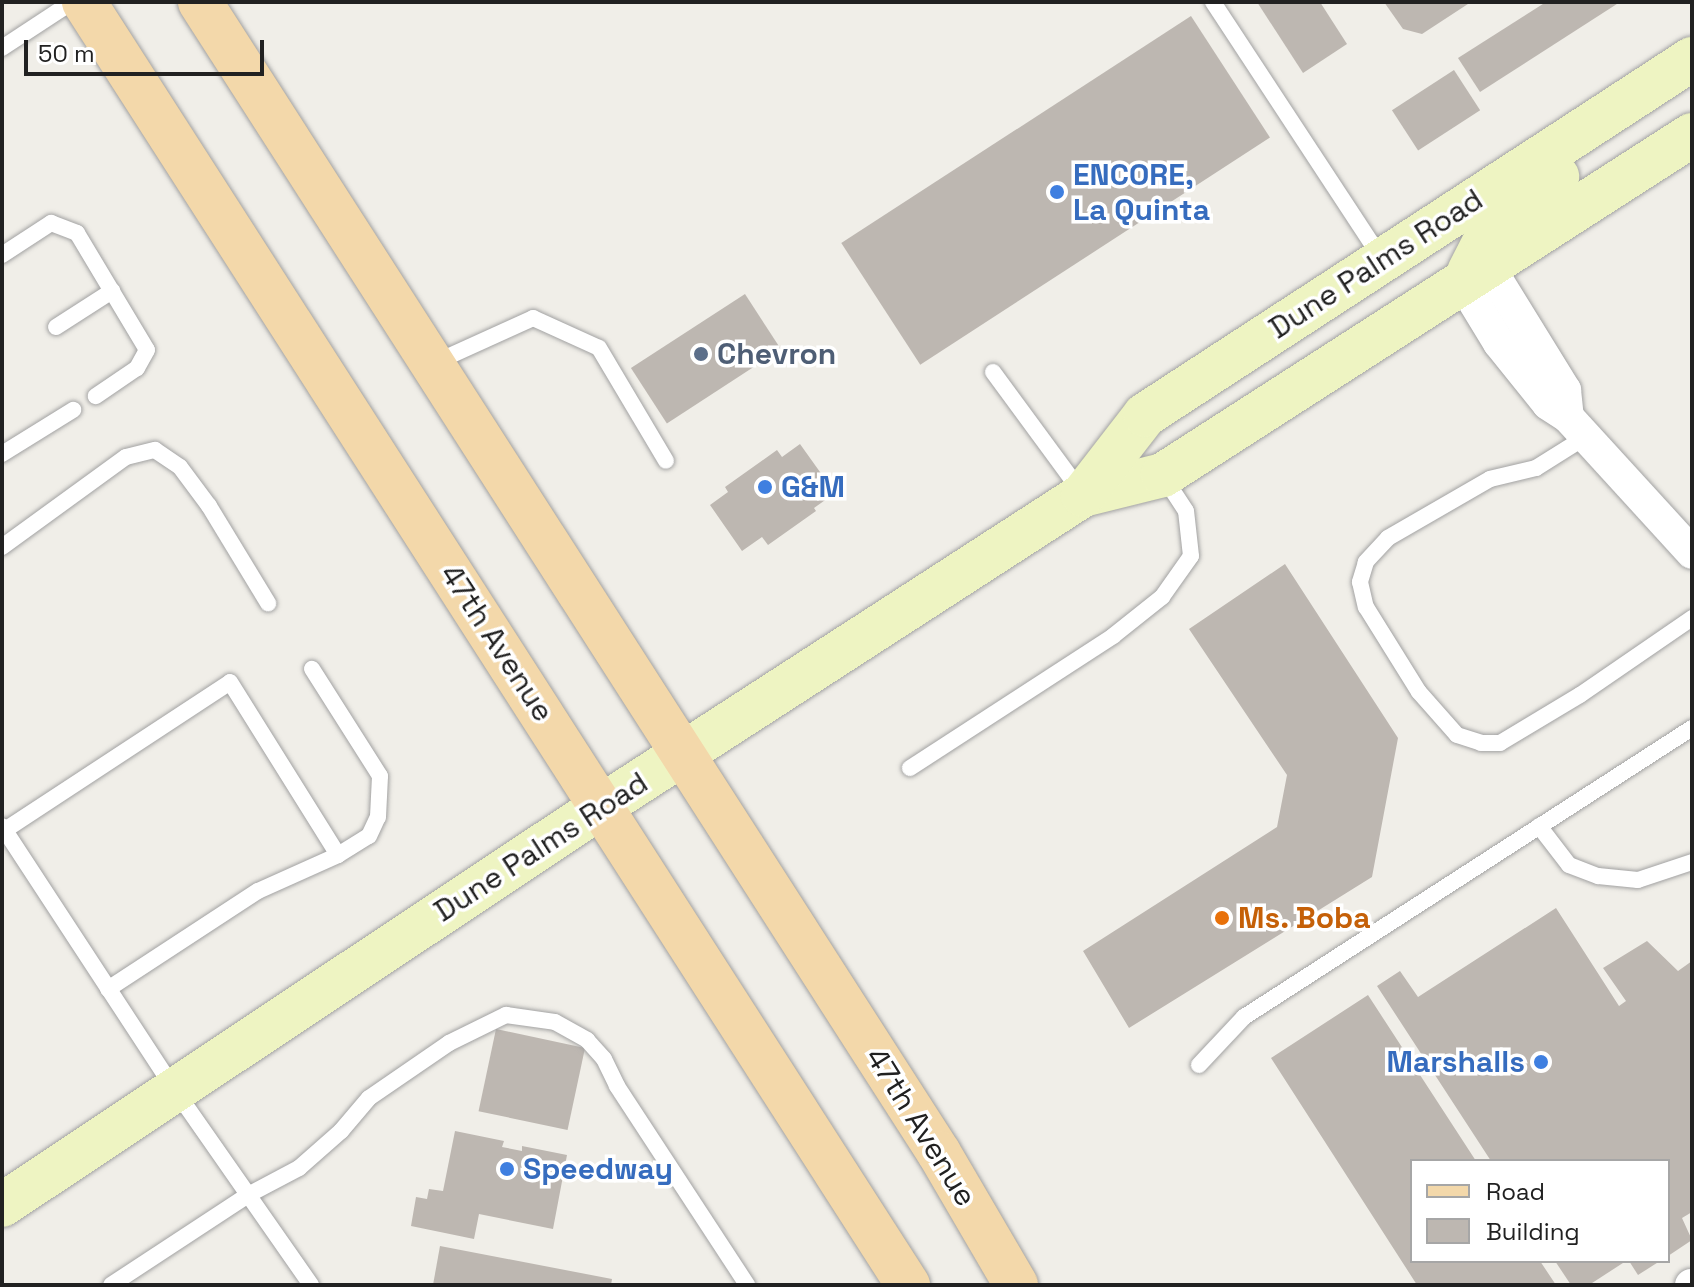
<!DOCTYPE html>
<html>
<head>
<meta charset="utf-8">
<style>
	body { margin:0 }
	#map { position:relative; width:1694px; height:1287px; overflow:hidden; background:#f0eee8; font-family:"Space Grotesk",sans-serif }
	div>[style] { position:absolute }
	.building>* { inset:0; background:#bdb7b1; transform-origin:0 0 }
	.roads { filter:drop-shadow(0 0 2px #a2a2a2) drop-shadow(0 0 2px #a2a2a2) }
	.service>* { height:16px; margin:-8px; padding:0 8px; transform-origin:8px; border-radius:8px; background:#fff }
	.minor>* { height:32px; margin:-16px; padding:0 16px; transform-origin:16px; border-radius:16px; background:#fff }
	.secondary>* { height:44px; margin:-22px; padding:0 22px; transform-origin:22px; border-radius:22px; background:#eef4c2 }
	.primary>* { height:44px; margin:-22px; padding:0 22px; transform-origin:22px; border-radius:22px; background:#f3d8aa }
	.dots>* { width:22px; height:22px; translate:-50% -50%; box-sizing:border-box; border:4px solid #fff; border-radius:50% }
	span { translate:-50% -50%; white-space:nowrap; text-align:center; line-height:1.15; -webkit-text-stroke:7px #fff; paint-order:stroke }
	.shop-label { font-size:30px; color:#366cbe; font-weight:700 }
	.left { translate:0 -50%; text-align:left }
	.right { translate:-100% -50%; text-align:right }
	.street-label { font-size:30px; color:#212121 }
	.service-label { font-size:30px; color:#4e5e75; font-weight:700 }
	.food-label { font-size:30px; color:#c56008; font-weight:700 }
	.frame { position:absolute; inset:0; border:4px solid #212121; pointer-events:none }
	.legend { position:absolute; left:1410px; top:1159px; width:260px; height:104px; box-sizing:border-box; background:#fff; border:2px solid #a6a6a6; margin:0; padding:10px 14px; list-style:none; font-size:24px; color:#212121 }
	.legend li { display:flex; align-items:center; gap:16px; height:40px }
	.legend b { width:40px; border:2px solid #a6a6a6 }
	.scale { position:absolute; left:24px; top:40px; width:240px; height:36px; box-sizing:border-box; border:4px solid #212121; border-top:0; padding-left:10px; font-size:24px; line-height:28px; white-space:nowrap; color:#212121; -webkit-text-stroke:6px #fff; paint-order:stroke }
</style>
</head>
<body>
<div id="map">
	<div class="building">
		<i style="clip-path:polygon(1257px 2px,1320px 2px,1347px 44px,1303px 73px)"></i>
		<i style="clip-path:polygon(1384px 2px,1471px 2px,1422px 34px,1403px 29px)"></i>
		<i style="clip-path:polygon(1546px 2px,1620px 2px,1480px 92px,1458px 58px)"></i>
		<i style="left:1191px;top:16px;width:145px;height:417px;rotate:57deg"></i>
		<i style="left:1454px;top:70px;width:48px;height:74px;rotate:57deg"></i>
		<i style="left:745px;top:294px;width:66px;height:136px;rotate:57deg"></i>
		<i style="clip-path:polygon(800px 444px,835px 493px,814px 508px,816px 511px,768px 545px,762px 537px,742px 551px,710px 505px,728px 492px,725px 487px,777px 450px,782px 457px)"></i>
		<i style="clip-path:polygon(1285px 564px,1398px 738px,1372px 877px,1129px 1028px,1083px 951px,1277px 827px,1287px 775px,1189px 629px)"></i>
		<i style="clip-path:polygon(1556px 908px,1619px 1006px,1626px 1001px,1603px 968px,1647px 941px,1678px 971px,1692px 961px,1692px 1212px,1682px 1218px,1692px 1240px,1668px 1256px,1668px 1161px,1491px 1161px,1377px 986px,1400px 971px,1418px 997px)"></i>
		<i style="clip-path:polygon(1368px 995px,1476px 1161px,1412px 1161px,1412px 1261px,1540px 1261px,1556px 1285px,1417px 1285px,1271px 1058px)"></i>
		<i style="left:496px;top:1029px;width:91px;height:84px;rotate:12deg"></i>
		<i style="clip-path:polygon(455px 1131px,504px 1141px,502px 1147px,522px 1151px,522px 1146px,567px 1155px,553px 1229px,479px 1214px,474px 1239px,411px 1226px,416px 1197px,427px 1199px,429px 1189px,443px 1191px)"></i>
		<i style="clip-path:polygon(440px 1246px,612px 1279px,611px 1285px,433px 1285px)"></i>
		<i style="clip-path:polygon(1555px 1261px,1626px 1261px,1589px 1285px,1571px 1285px)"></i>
		<i style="clip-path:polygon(1629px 1261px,1660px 1261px,1638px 1275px)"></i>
	</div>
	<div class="roads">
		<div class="service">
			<i style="left:1213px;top:2px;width:308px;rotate:56.7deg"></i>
			<i style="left:2px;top:48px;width:84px;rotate:-33.3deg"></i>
			<i style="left:2px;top:255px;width:59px;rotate:-33.1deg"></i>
			<i style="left:51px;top:223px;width:28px;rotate:21deg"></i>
			<i style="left:77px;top:233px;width:136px;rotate:59.1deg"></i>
			<i style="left:147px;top:350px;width:21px;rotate:119deg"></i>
			<i style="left:137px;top:368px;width:50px;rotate:145.7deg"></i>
			<i style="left:56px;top:327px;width:67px;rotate:-32.7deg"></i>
			<i style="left:434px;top:363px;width:109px;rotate:-24.4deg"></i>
			<i style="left:533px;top:318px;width:72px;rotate:24.4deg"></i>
			<i style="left:599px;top:348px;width:131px;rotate:59.3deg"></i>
			<i style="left:993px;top:372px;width:150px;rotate:53.7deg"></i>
			<i style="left:1587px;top:436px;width:60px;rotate:147.9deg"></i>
			<i style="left:1536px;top:468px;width:47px;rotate:166.6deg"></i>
			<i style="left:1490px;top:479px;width:118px;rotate:150deg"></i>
			<i style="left:1388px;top:538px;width:33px;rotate:133deg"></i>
			<i style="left:1366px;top:562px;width:21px;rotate:107deg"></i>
			<i style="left:1360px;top:582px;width:26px;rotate:77deg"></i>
			<i style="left:1366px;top:607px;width:100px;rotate:58.1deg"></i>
			<i style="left:1419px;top:692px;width:57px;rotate:48.5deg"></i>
			<i style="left:1457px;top:735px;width:25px;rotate:18deg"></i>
			<i style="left:1481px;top:743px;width:19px"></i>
			<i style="left:1500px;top:743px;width:93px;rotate:-31deg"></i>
			<i style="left:1580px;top:695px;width:136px;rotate:-34.5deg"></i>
			<i style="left:2px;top:454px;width:84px;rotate:-31.8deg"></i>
			<i style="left:2px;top:547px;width:153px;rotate:-36deg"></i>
			<i style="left:126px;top:457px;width:30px;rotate:-14deg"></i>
			<i style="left:155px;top:450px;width:30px;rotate:34deg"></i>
			<i style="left:180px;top:467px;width:49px;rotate:53.4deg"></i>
			<i style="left:209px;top:506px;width:114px;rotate:58.7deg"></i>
			<i style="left:910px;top:768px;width:242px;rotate:-33deg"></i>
			<i style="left:1113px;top:636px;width:63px;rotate:-38.5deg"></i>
			<i style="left:1162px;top:597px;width:50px;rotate:-54.7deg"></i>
			<i style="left:1191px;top:556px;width:45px;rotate:-96.3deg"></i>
			<i style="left:1186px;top:511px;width:42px;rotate:-123.3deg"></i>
			<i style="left:2px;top:826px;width:316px;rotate:56.8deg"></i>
			<i style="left:175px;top:1090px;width:238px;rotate:55.1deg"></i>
			<i style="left:1539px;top:826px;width:49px;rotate:52.4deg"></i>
			<i style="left:1569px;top:865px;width:31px;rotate:21deg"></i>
			<i style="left:1598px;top:876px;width:40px;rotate:5.7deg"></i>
			<i style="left:1638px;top:880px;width:57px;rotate:-18.4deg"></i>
			<i style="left:5px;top:830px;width:269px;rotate:-33.3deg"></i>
			<i style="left:230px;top:682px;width:204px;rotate:58deg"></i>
			<i style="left:108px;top:989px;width:179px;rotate:-33.2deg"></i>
			<i style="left:258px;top:891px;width:88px;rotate:-24.2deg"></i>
			<i style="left:338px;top:855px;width:36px;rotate:-32deg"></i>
			<i style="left:369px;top:836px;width:21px;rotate:-65deg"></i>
			<i style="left:378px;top:817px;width:41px;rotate:-87.2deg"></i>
			<i style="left:380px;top:776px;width:127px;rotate:-122.4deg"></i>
			<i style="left:1199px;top:1065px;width:66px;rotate:-46.8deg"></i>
			<i style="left:1244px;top:1017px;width:533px;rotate:-32.83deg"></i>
			<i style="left:111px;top:1285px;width:164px;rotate:-33.3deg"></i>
			<i style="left:248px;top:1195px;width:58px;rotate:-27.9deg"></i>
			<i style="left:299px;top:1168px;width:56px;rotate:-41.4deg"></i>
			<i style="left:341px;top:1131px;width:43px;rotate:-49.7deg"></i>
			<i style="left:369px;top:1098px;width:97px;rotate:-34.5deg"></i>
			<i style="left:449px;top:1043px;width:64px;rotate:-26.2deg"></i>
			<i style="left:506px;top:1015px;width:49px;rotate:8.1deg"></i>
			<i style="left:555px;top:1022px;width:37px;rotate:29deg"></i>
			<i style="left:587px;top:1040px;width:25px;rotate:48deg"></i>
			<i style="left:604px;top:1059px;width:30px;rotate:64deg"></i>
			<i style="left:617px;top:1086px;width:238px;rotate:56.8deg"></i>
		</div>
		<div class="minor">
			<i style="left:1489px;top:267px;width:145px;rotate:58.3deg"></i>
			<i style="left:1565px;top:390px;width:27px;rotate:84deg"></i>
			<i style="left:1463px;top:284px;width:69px;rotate:58.6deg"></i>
			<i style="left:1499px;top:343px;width:78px;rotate:51.2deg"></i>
			<i style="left:1548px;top:404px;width:24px;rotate:33deg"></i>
			<i style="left:1568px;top:417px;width:184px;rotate:47.6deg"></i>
			<i style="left:1691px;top:1285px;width:1px"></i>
		</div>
		<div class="secondary">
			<i style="left:1469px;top:272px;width:37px;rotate:-63deg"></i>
			<i style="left:1486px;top:239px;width:27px;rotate:-48deg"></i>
			<i style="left:1504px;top:219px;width:68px;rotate:-38.4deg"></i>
			<i style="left:1083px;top:495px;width:82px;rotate:-14deg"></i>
			<i style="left:1163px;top:475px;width:629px;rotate:-32.73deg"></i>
			<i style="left:2px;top:1205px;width:721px;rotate:-33.62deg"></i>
			<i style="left:602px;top:806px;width:573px;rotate:-32.89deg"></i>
			<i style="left:1083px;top:495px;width:101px;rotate:-52.2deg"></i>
			<i style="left:1145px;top:415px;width:653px;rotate:-33.06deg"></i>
		</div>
		<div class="primary">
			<i style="left:84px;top:2px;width:1525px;rotate:57.29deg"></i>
			<i style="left:200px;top:2px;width:1368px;rotate:57.3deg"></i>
			<i style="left:939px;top:1153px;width:153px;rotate:59.7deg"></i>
		</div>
	</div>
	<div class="dots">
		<i style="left:1057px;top:192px;background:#3f7fe0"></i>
		<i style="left:701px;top:354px;background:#5c6f8a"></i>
		<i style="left:765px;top:487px;background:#3f7fe0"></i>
		<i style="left:1222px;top:918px;background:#e8710a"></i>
		<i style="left:1541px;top:1062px;background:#3f7fe0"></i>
		<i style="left:507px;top:1169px;background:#3f7fe0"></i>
	</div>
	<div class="shop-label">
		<span class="left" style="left:1073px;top:192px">ENCORE,<br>La Quinta</span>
		<span class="left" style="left:781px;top:487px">G&amp;M</span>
		<span class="right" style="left:1525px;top:1062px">Marshalls</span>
		<span class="left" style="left:523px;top:1169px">Speedway</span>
	</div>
	<div class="street-label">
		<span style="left:1376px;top:264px;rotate:-33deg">Dune Palms Road</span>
		<span style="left:497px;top:643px;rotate:57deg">47th Avenue</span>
		<span style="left:541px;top:847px;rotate:-33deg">Dune Palms Road</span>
		<span style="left:921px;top:1127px;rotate:58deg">47th Avenue</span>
	</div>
	<div class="service-label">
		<span class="left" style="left:717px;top:354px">Chevron</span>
	</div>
	<div class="food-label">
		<span class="left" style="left:1238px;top:918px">Ms. Boba</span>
	</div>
	<div class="frame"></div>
	<ul class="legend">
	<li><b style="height:10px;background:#f3d8aa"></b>Road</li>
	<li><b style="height:22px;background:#bdb7b1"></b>Building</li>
	</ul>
	<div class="scale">50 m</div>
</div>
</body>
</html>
